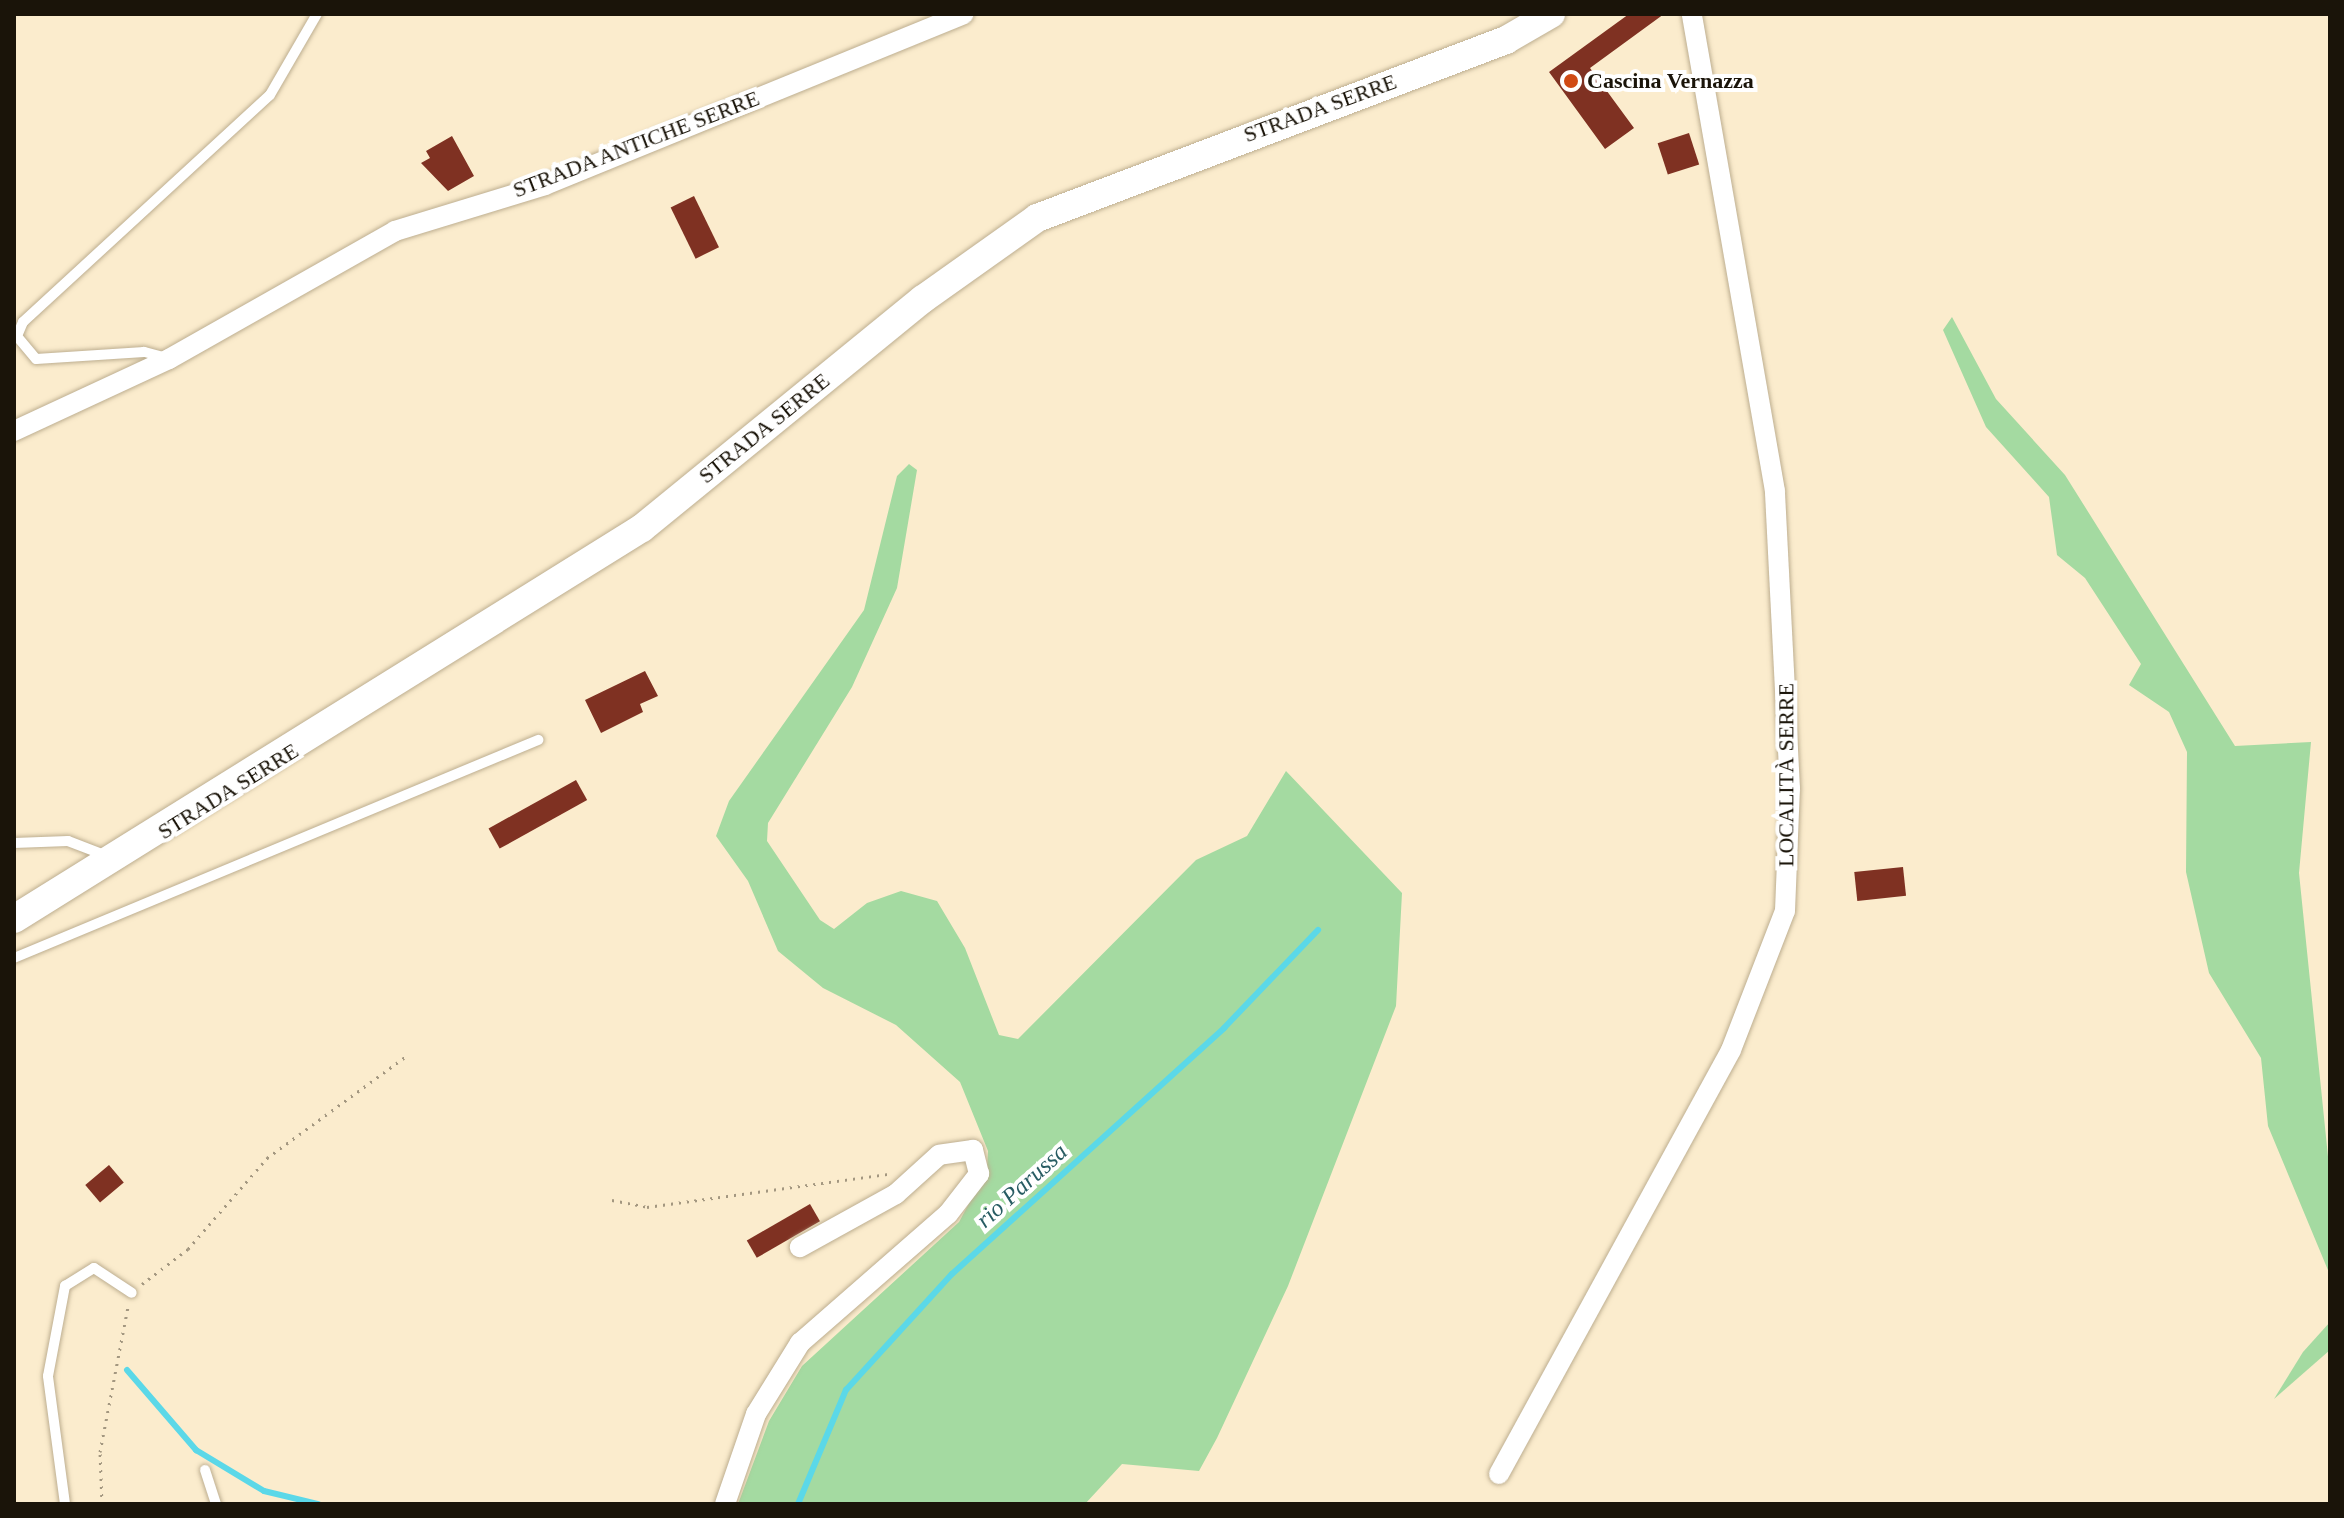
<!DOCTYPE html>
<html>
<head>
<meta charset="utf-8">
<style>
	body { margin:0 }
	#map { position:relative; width:2344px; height:1518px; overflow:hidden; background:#fbeccd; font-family:"Times New Roman",serif }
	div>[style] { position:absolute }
	.green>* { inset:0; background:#a4daa1 }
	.stream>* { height:6px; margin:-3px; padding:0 3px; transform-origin:3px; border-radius:3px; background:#5bd8e8 }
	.building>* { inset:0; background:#7f3122; transform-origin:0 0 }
	.path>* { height:3px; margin-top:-1.5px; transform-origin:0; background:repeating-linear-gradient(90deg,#a39780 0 2px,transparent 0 8px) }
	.roads { filter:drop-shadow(0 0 2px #bdae90) drop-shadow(0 0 2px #bdae90) }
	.lane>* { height:10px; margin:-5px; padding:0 5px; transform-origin:5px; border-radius:5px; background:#fff }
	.street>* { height:20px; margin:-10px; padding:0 10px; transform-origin:10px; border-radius:10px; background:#fff }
	.secondary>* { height:28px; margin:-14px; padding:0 14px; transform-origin:14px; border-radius:14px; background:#fff }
	.dots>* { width:22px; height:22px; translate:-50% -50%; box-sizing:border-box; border:4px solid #fff; border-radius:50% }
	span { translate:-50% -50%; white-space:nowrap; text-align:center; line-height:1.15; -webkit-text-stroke:8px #fff; paint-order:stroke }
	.poi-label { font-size:22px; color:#1a1409; font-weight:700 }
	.left { translate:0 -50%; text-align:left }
	.street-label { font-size:22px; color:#1a1409 }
	.water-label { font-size:24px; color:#285c63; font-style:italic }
	.frame { position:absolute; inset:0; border:16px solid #1a1409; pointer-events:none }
</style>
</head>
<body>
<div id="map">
	<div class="green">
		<i style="clip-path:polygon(1952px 317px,1996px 399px,2065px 475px,2235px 746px,2311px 742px,2299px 873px,2330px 1176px,2330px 1275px,2268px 1126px,2261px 1058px,2209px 973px,2186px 872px,2187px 752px,2169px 712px,2129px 685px,2141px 664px,2085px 578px,2057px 555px,2049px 497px,1986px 427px,1943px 330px)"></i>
		<i style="clip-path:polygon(909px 464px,917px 470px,897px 588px,852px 687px,768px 823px,767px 841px,820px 920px,834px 929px,867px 903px,901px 891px,937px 901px,965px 948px,999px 1035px,1018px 1039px,1196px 860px,1247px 836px,1286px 771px,1402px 893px,1396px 1006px,1288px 1286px,1217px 1438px,1199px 1471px,1122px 1464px,1085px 1504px,738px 1504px,769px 1421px,802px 1366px,959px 1222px,987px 1170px,988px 1151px,960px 1082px,896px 1025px,823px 988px,778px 951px,748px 881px,716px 836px,729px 801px,864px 610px,897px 476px)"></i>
		<i style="clip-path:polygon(2330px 1322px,2330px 1350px,2274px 1399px,2303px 1352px)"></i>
	</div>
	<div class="stream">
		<i style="left:127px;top:1370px;width:106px;rotate:49.2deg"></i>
		<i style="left:196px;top:1450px;width:79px;rotate:31.1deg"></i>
		<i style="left:264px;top:1491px;width:56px;rotate:13.5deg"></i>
		<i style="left:798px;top:1504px;width:124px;rotate:-67.2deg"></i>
		<i style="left:846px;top:1390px;width:157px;rotate:-47.6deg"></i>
		<i style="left:952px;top:1274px;width:367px;rotate:-42.1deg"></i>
		<i style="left:1224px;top:1028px;width:136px;rotate:-46.2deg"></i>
	</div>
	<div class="building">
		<i style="clip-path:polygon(1629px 14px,1664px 14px,1590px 68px,1634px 128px,1605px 149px,1549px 72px)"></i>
		<i style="left:1689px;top:133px;width:33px;height:33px;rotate:72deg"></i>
		<i style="clip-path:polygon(452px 136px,474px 176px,448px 191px,421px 163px,430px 158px,426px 151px)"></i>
		<i style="left:694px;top:196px;width:57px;height:26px;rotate:64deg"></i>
		<i style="clip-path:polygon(645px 671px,658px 696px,640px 704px,643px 712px,601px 733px,585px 700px)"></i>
		<i style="left:576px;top:780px;width:23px;height:100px;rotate:61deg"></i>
		<i style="left:1903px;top:867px;width:29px;height:49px;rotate:84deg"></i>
		<i style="left:109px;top:1165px;width:23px;height:31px;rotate:50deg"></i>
		<i style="left:810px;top:1204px;width:20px;height:73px;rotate:60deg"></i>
	</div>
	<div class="path">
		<i style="left:612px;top:1200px;width:36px;rotate:11deg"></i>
		<i style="left:647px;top:1207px;width:244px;rotate:-7.8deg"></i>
		<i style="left:142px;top:1284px;width:58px;rotate:-37.3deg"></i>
		<i style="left:188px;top:1249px;width:121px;rotate:-49deg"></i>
		<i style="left:267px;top:1158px;width:171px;rotate:-36.2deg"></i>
		<i style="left:102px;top:1504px;width:52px;rotate:-92.2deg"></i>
		<i style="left:100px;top:1452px;width:148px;rotate:-79.1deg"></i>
	</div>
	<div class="roads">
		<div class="lane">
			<i style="left:167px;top:358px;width:24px;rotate:-165deg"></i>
			<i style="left:144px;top:352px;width:108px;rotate:176.3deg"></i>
			<i style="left:36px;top:359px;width:30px;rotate:-130deg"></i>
			<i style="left:17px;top:336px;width:15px;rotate:-67deg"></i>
			<i style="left:23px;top:322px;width:335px;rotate:-42.6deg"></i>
			<i style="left:270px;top:95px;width:94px;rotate:-59.9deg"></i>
			<i style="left:14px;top:843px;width:54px;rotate:-2.1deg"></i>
			<i style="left:68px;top:841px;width:45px;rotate:20.9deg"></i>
			<i style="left:14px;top:958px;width:568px;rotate:-22.59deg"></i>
			<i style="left:205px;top:1470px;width:36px;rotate:72deg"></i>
			<i style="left:65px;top:1504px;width:129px;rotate:-97.6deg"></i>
			<i style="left:48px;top:1376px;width:92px;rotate:-79.3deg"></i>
			<i style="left:65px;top:1286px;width:34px;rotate:-32deg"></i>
			<i style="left:94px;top:1268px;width:45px;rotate:33.3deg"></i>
		</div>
		<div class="street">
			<i style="left:14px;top:431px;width:171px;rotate:-24.9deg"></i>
			<i style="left:169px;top:359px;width:260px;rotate:-29.5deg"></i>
			<i style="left:395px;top:231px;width:157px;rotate:-17deg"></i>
			<i style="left:545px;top:185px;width:452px;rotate:-22.2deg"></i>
			<i style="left:1499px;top:1474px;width:483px;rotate:-61.3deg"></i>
			<i style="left:1731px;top:1050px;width:149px;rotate:-68.8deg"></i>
			<i style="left:1785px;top:911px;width:122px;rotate:-87.7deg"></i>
			<i style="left:1790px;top:789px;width:298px;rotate:-92.9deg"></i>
			<i style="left:1775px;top:491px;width:484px;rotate:-99.9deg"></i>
			<i style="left:725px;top:1504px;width:95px;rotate:-71deg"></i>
			<i style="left:756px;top:1414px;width:84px;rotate:-58.2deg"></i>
			<i style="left:800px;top:1343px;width:196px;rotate:-41.1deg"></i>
			<i style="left:948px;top:1214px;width:51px;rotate:-52.2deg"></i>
			<i style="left:979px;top:1174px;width:25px;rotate:-104deg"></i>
			<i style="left:973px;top:1150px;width:34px;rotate:172deg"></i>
			<i style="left:939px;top:1155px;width:58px;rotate:137.8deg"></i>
			<i style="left:896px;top:1194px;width:110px;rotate:151.1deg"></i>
		</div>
		<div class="secondary">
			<i style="left:14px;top:919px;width:740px;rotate:-31.91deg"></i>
			<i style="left:642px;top:528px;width:362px;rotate:-39.2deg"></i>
			<i style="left:923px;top:299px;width:140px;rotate:-35.4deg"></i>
			<i style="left:1037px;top:218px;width:502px;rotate:-20.78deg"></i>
			<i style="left:1506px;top:40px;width:52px;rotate:-30deg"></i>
		</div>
	</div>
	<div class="dots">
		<i style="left:1571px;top:81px;background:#d04a14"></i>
	</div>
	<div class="poi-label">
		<span class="left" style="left:1587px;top:81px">Cascina Vernazza</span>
	</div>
	<div class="street-label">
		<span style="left:1320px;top:108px;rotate:-20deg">STRADA SERRE</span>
		<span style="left:636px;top:144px;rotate:-21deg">STRADA ANTICHE SERRE</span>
		<span style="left:764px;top:428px;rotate:-39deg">STRADA SERRE</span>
		<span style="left:1786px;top:775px;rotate:-90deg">LOCALITÀ SERRE</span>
		<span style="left:228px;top:791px;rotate:-32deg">STRADA SERRE</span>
	</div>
	<div class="water-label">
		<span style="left:1022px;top:1186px;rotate:-42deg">rio Parussa</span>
	</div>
	<div class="frame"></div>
</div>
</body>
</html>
